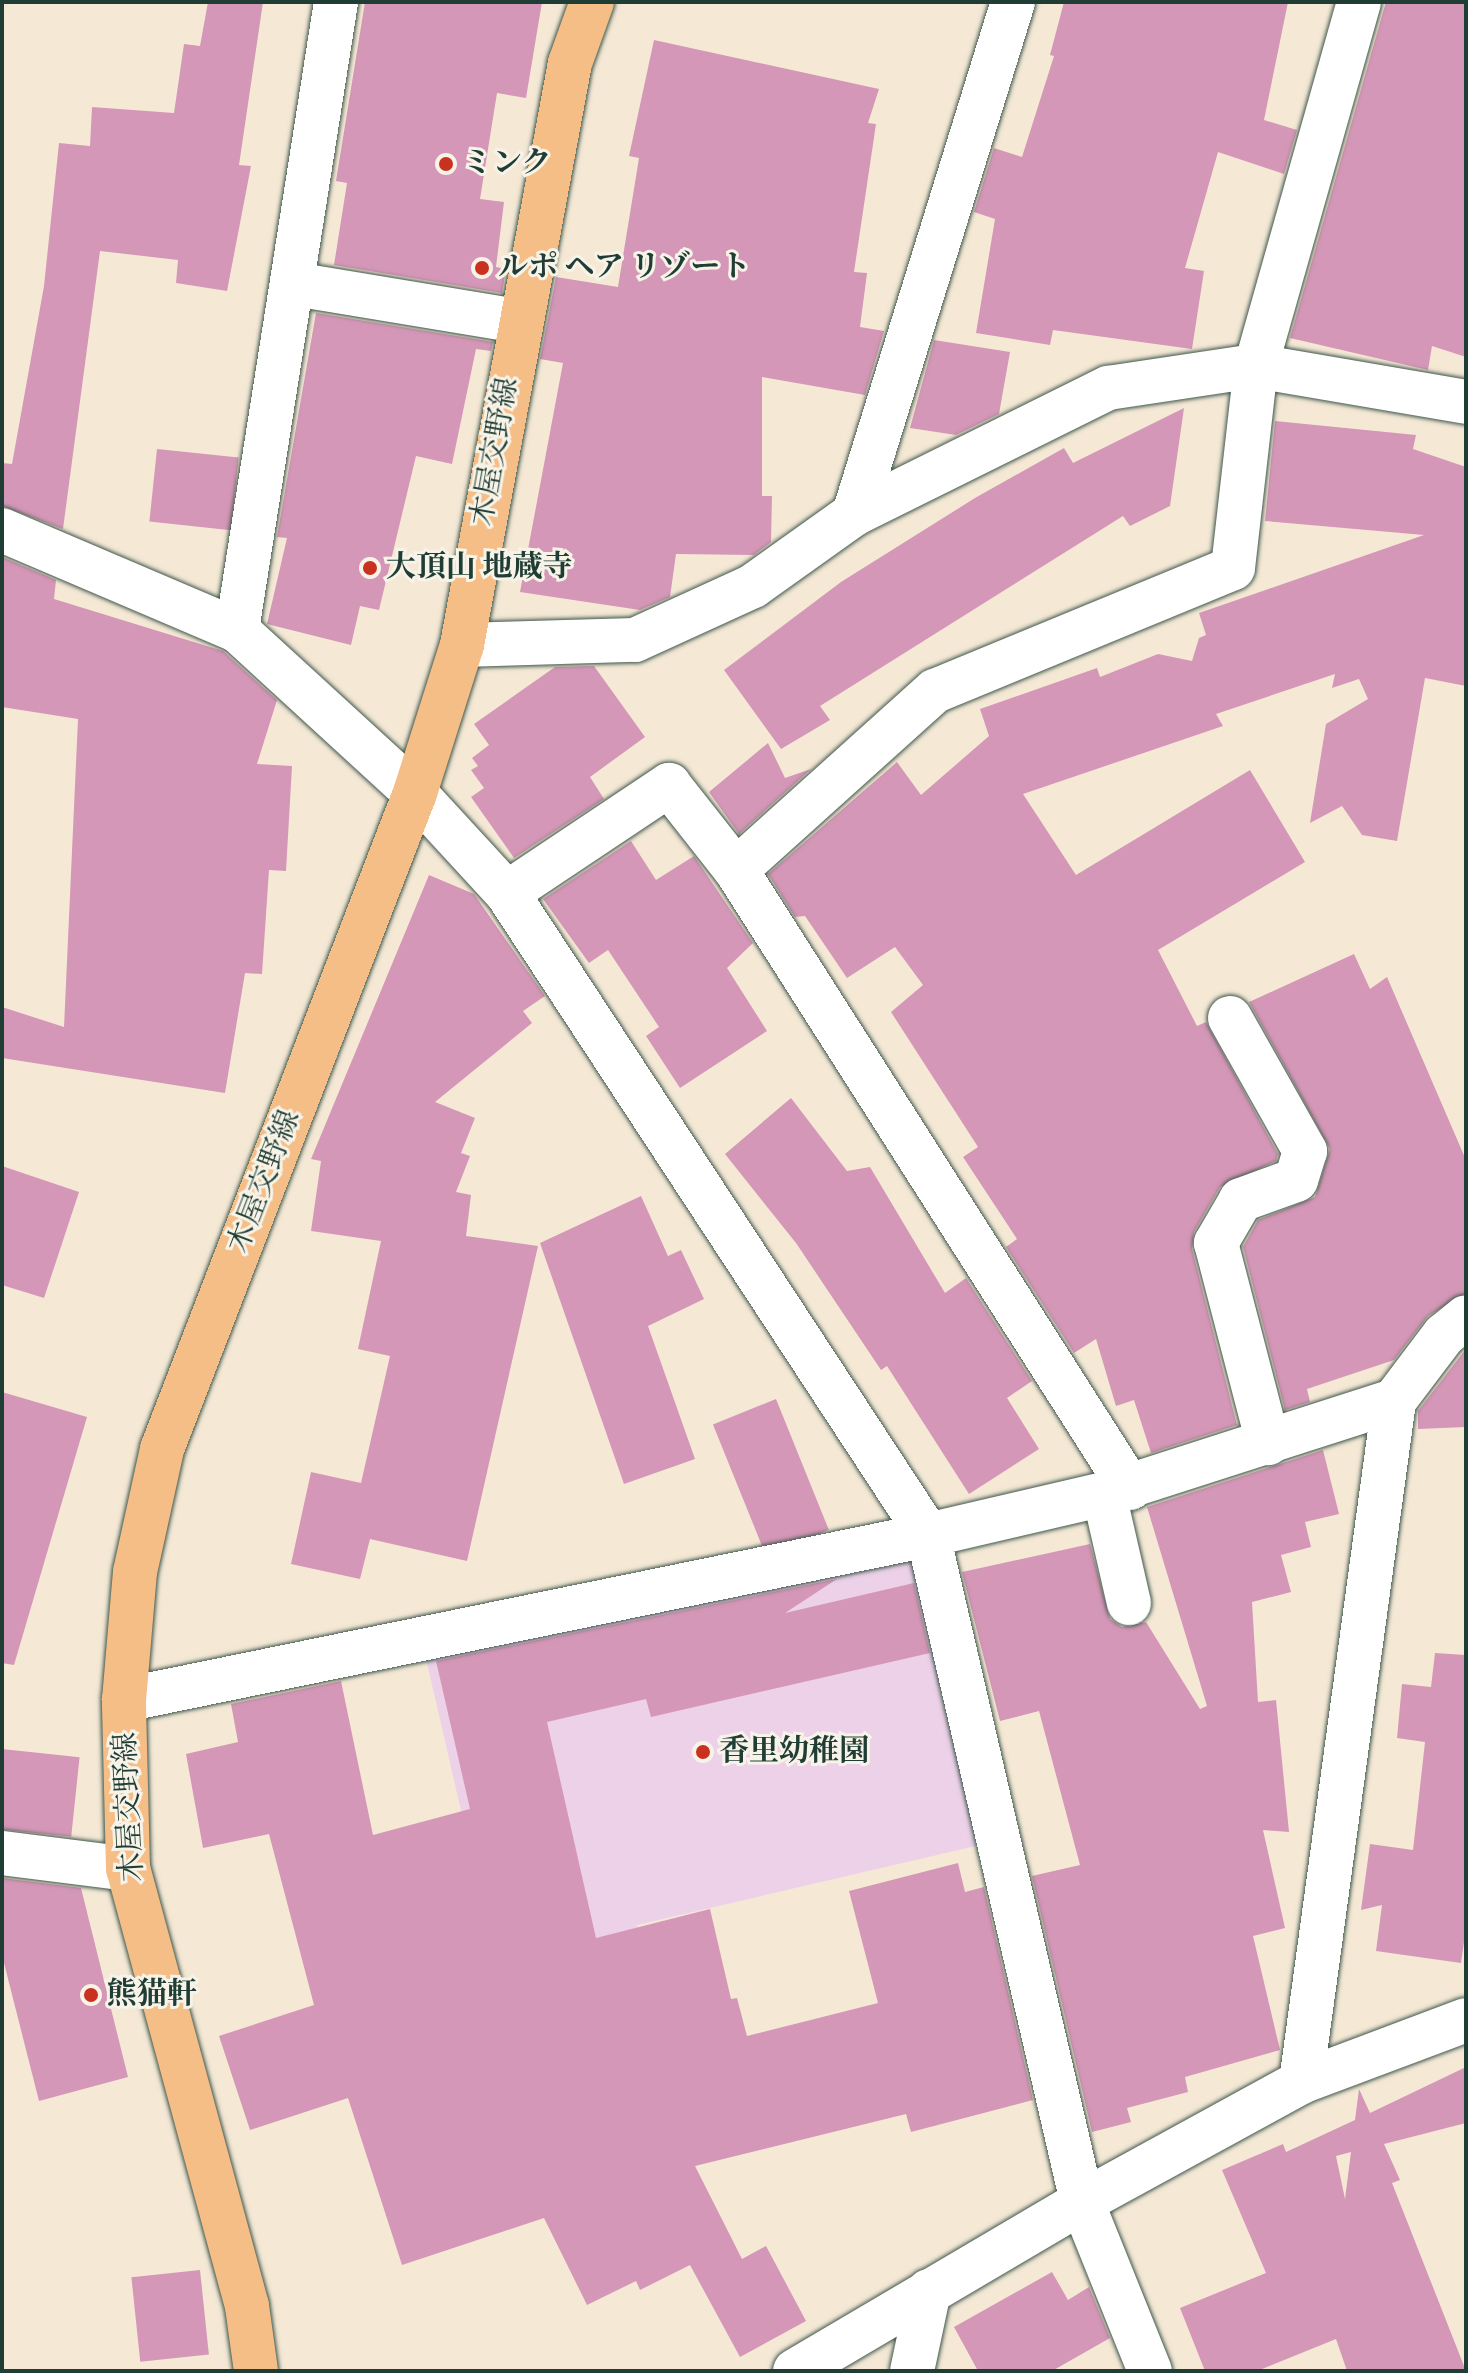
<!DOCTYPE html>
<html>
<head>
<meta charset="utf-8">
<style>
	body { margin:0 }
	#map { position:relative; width:1468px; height:2373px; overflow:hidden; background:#f5e9d6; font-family:"IM FELL English","Noto Serif JP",serif }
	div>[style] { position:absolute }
	.built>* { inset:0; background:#edd1e9 }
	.building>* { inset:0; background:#d597b7; transform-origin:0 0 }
	.roads { filter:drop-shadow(0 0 2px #3f574c) drop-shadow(0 0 2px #3f574c) }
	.minor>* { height:44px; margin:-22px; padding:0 22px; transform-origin:22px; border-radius:22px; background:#fff }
	.major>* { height:44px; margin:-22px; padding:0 22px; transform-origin:22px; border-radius:22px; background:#f6be87 }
	.dots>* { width:22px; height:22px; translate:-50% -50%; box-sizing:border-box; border:4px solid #f7f3e8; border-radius:50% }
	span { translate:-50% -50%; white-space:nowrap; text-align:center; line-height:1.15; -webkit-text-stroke:6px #f7f3e8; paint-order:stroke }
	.poi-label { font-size:30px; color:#1f3d34; font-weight:700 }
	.left { translate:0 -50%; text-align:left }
	.street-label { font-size:30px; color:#1f3d34 }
	.frame { position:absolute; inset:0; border:4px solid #1f3d34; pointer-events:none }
</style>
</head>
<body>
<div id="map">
	<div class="built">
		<i style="clip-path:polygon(891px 1548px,915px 1565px,980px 1845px,637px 1925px,670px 2068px,528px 2101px,426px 1659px)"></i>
	</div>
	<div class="building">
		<i style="clip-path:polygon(208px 2px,263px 2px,239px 165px,251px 166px,227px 291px,176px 283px,178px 260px,100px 251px,63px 529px,2px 506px,2px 463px,12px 464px,44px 286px,59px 143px,90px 146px,92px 107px,174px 113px,184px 44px,200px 46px)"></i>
		<i style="clip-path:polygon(365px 2px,542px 2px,526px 98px,497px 93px,480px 199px,504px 202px,496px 267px,506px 269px,502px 293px,334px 265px,347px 183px,336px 181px)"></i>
		<i style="clip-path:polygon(1064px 2px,1288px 2px,1264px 120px,1297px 130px,1284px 174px,1218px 152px,1185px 268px,1204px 271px,1192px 349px,1053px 330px,1050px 345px,976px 333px,995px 219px,974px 212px,994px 148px,1022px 157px,1054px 56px,1050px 55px)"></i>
		<i style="clip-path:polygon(1386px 2px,1466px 2px,1466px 357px,1432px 346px,1428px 370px,1290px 338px)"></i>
		<i style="clip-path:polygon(654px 40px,879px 89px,868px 123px,876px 124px,854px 272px,867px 273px,860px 327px,884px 331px,865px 395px,762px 377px,762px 496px,772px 496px,771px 542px,754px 555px,676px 554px,670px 597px,640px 610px,520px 592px,563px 363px,540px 359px,556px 277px,618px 287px,639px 158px,629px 156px)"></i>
		<i style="clip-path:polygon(316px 313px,493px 342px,491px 351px,476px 349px,452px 464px,416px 456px,379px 610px,360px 606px,351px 645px,267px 624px,287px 538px,277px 537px)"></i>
		<i style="clip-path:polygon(934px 340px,1010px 352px,999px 414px,956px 435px,910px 428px)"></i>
		<i style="clip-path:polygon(1184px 408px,1170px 506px,1130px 526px,1123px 516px,820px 706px,830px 720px,781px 749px,724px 670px,841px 582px,975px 498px,1064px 448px,1073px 463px)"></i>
		<i style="clip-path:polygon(1275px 421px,1416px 435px,1413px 449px,1466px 467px,1466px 686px,1425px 678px,1397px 841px,1362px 835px,1342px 806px,1310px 823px,1326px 724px,1368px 699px,1359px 679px,1332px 688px,1335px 674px,1216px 714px,1223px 726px,1023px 794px,1076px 875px,1250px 770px,1305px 862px,1158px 950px,1197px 1026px,1206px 1022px,1278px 1154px,1276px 1161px,1220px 1187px,1194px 1232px,1192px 1249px,1237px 1425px,1151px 1453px,1134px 1400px,1116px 1406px,1096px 1339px,1074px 1353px,1006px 1247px,1017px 1239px,963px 1157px,978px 1147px,891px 1012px,923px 985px,895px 947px,847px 978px,805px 916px,795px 917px,768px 874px,897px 762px,921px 795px,989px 736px,980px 709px,1097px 668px,1100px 677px,1158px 654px,1192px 661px,1199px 638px,1206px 635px,1199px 613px,1424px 535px,1265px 521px)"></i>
		<i style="left:157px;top:449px;width:82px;height:73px;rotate:6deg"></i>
		<i style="clip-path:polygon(2px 557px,56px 580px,54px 599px,223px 651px,277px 700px,257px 764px,292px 766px,286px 871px,269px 870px,262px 974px,245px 973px,225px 1093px,2px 1058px,2px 1007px,64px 1027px,78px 719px,2px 707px)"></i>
		<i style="clip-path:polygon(594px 666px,645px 737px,590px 777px,604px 799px,514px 858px,471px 797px,484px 788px,471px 770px,478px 766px,472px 758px,489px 745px,474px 724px,555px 667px)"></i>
		<i style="clip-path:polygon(768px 743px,785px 778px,811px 769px,739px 834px,709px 792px)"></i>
		<i style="clip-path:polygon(631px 841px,656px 880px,694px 856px,753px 943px,727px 968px,767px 1031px,680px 1088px,646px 1036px,659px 1027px,608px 950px,589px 963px,543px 899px)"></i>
		<i style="clip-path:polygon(429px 875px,474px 894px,545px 996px,523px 1011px,532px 1023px,435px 1102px,475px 1118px,461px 1153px,470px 1156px,456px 1192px,471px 1195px,466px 1236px,538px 1246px,467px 1561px,370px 1539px,360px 1579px,291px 1564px,311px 1472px,361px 1483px,390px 1356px,358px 1349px,381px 1241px,311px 1231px,321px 1161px,311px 1159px)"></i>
		<i style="clip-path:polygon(1354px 954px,1370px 989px,1387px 977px,1466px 1160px,1466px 1293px,1428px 1316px,1394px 1360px,1307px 1389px,1310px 1402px,1285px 1410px,1243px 1247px,1258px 1220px,1315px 1197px,1330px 1149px,1249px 1002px)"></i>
		<i style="clip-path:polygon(791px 1098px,847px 1171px,870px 1167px,945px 1293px,966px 1278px,1032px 1381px,1007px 1398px,1039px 1449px,969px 1494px,887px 1366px,881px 1370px,796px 1243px,725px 1154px)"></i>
		<i style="clip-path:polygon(2px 1166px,79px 1192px,44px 1298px,2px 1285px)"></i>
		<i style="clip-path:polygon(641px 1196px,668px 1256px,681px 1250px,704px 1299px,648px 1326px,695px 1459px,624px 1484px,540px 1243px)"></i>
		<i style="clip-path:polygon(1466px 1349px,1466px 1427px,1418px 1429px,1418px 1411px)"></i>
		<i style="clip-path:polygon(2px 1392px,87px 1417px,14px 1665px,2px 1663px)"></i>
		<i style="left:776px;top:1399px;width:141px;height:68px;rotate:68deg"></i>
		<i style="clip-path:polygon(1323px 1450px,1339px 1514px,1305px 1522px,1311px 1547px,1281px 1555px,1291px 1592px,1252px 1602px,1258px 1702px,1276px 1700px,1289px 1832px,1263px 1830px,1285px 1928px,1253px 1936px,1280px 2050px,1185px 2077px,1188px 2092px,1127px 2108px,1131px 2122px,1092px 2132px,1032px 1876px,1080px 1865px,1039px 1711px,1000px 1721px,962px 1572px,1090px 1544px,1110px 1619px,1122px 1627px,1146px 1622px,1200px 1709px,1207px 1706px,1147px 1507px)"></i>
		<i style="clip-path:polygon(837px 1579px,785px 1613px,914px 1583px,930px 1653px,651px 1717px,646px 1699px,547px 1722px,596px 1938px,710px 1909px,731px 1999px,737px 1998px,747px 2036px,878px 2003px,849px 1891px,958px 1863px,965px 1892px,984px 1887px,1033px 2100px,911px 2132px,906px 2114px,695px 2166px,742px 2259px,766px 2246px,806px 2321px,740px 2357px,690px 2265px,640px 2290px,636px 2281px,587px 2305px,544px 2218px,402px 2265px,348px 2098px,250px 2130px,219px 2036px,314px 2005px,269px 1834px,203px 1848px,186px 1754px,238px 1742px,231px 1704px,341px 1681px,373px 1835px,470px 1809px,436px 1661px)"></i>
		<i style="clip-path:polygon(1435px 1653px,1466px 1655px,1466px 1928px,1461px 1963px,1376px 1951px,1382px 1905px,1361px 1910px,1370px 1844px,1413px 1850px,1425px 1742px,1397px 1738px,1402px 1684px,1431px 1687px)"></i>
		<i style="left:2px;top:1749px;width:78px;height:80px;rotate:6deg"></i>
		<i style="clip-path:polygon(2px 1878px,81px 1888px,128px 2077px,39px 2101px,2px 1955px)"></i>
		<i style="clip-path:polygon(evenodd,1466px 2067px,1466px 2123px,1384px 2144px,1400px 2180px,1392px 2183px,1466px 2371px,1347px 2371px,1336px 2339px,1257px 2371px,1205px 2371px,1180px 2308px,1266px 2273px,1222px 2170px,1283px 2144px,1286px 2152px,1355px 2120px,1359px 2089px,1370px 2113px,1466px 2067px,1351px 2152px,1345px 2199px,1336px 2156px,1351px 2152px)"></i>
		<i style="left:200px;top:2270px;width:85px;height:69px;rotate:84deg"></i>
		<i style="clip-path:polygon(1052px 2272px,1068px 2300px,1089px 2287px,1110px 2338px,1052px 2371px,978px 2371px,954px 2327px)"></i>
	</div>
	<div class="roads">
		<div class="minor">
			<i style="left:294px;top:284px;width:227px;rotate:9.4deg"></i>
			<i style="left:854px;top:514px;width:536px;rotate:-72.75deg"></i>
			<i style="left:2px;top:530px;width:255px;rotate:23.1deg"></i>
			<i style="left:237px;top:630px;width:241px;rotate:42.5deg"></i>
			<i style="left:415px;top:793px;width:136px;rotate:47.4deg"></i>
			<i style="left:507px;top:893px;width:768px;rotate:56.74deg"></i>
			<i style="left:928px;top:1535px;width:685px;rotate:77deg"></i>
			<i style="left:1082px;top:2202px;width:182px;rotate:68.1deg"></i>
			<i style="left:237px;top:630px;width:636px;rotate:-81.04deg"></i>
			<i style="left:462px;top:645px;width:173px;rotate:-1.7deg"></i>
			<i style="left:635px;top:640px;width:130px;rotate:-24.6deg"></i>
			<i style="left:753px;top:586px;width:124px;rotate:-35.5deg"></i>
			<i style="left:854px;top:514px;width:284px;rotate:-26.4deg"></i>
			<i style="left:1108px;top:388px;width:150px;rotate:-8.5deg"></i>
			<i style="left:1256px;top:366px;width:213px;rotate:9.7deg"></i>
			<i style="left:736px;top:870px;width:268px;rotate:-42deg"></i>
			<i style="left:935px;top:691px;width:322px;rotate:-22.4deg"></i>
			<i style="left:1233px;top:568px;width:203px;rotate:-83.5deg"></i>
			<i style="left:1256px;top:366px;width:378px;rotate:-74.2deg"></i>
			<i style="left:507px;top:893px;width:195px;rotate:-33.7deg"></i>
			<i style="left:669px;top:785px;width:108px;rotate:51.8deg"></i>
			<i style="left:736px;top:870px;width:733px;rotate:57.48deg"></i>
			<i style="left:1230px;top:1018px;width:153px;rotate:60.6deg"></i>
			<i style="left:1305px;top:1151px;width:30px;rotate:107deg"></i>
			<i style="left:1296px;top:1180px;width:59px;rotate:160deg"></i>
			<i style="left:1241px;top:1200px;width:50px;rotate:120.2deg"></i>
			<i style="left:1216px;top:1243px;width:207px;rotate:75.4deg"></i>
			<i style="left:1104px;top:1494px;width:112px;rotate:77.1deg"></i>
			<i style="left:124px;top:1700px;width:821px;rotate:-11.6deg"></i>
			<i style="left:928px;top:1535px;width:181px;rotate:-13.1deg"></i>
			<i style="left:1104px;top:1494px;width:305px;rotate:-17.8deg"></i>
			<i style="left:2px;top:1853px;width:127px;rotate:7.2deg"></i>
			<i style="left:1301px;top:2082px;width:687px;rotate:-82.22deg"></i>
			<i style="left:1394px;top:1401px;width:83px;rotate:-52.9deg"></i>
			<i style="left:1444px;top:1335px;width:28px;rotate:-39deg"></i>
			<i style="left:795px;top:2371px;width:333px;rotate:-30.5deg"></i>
			<i style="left:1082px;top:2202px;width:250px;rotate:-28.7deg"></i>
			<i style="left:1301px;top:2082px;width:176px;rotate:-20.6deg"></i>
			<i style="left:912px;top:2371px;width:82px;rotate:-78deg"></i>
		</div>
		<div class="major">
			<i style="left:256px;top:2371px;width:66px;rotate:-97.9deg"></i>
			<i style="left:247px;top:2306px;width:453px;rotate:-105.2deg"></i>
			<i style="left:128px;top:1869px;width:169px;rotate:-91.4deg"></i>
			<i style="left:124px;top:1700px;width:128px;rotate:-85.1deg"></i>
			<i style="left:135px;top:1572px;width:126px;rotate:-77.6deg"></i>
			<i style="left:162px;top:1449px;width:703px;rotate:-68.91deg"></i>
			<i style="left:415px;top:793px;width:155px;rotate:-72.4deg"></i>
			<i style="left:462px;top:645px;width:592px;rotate:-79.49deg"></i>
			<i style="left:570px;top:63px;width:65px;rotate:-70.2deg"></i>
		</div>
	</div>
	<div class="dots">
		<i style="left:446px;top:164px;background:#c8321e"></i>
		<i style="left:482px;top:268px;background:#c8321e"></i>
		<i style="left:370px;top:568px;background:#c8321e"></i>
		<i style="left:703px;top:1752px;background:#c8321e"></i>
		<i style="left:91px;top:1995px;background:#c8321e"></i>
	</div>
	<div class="poi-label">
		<span class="left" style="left:462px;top:164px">ミンク</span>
		<span class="left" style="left:498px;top:268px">ルポ ヘア リゾート</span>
		<span class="left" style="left:386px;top:568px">大頂山 地蔵寺</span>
		<span class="left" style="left:719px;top:1752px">香里幼稚園</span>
		<span class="left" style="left:107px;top:1995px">熊猫軒</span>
	</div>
	<div class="street-label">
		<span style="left:496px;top:452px;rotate:-80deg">木屋交野線</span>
		<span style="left:265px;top:1182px;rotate:-69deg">木屋交野線</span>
		<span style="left:130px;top:1807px;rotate:-93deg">木屋交野線</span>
	</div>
	<div class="frame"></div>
</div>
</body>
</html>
